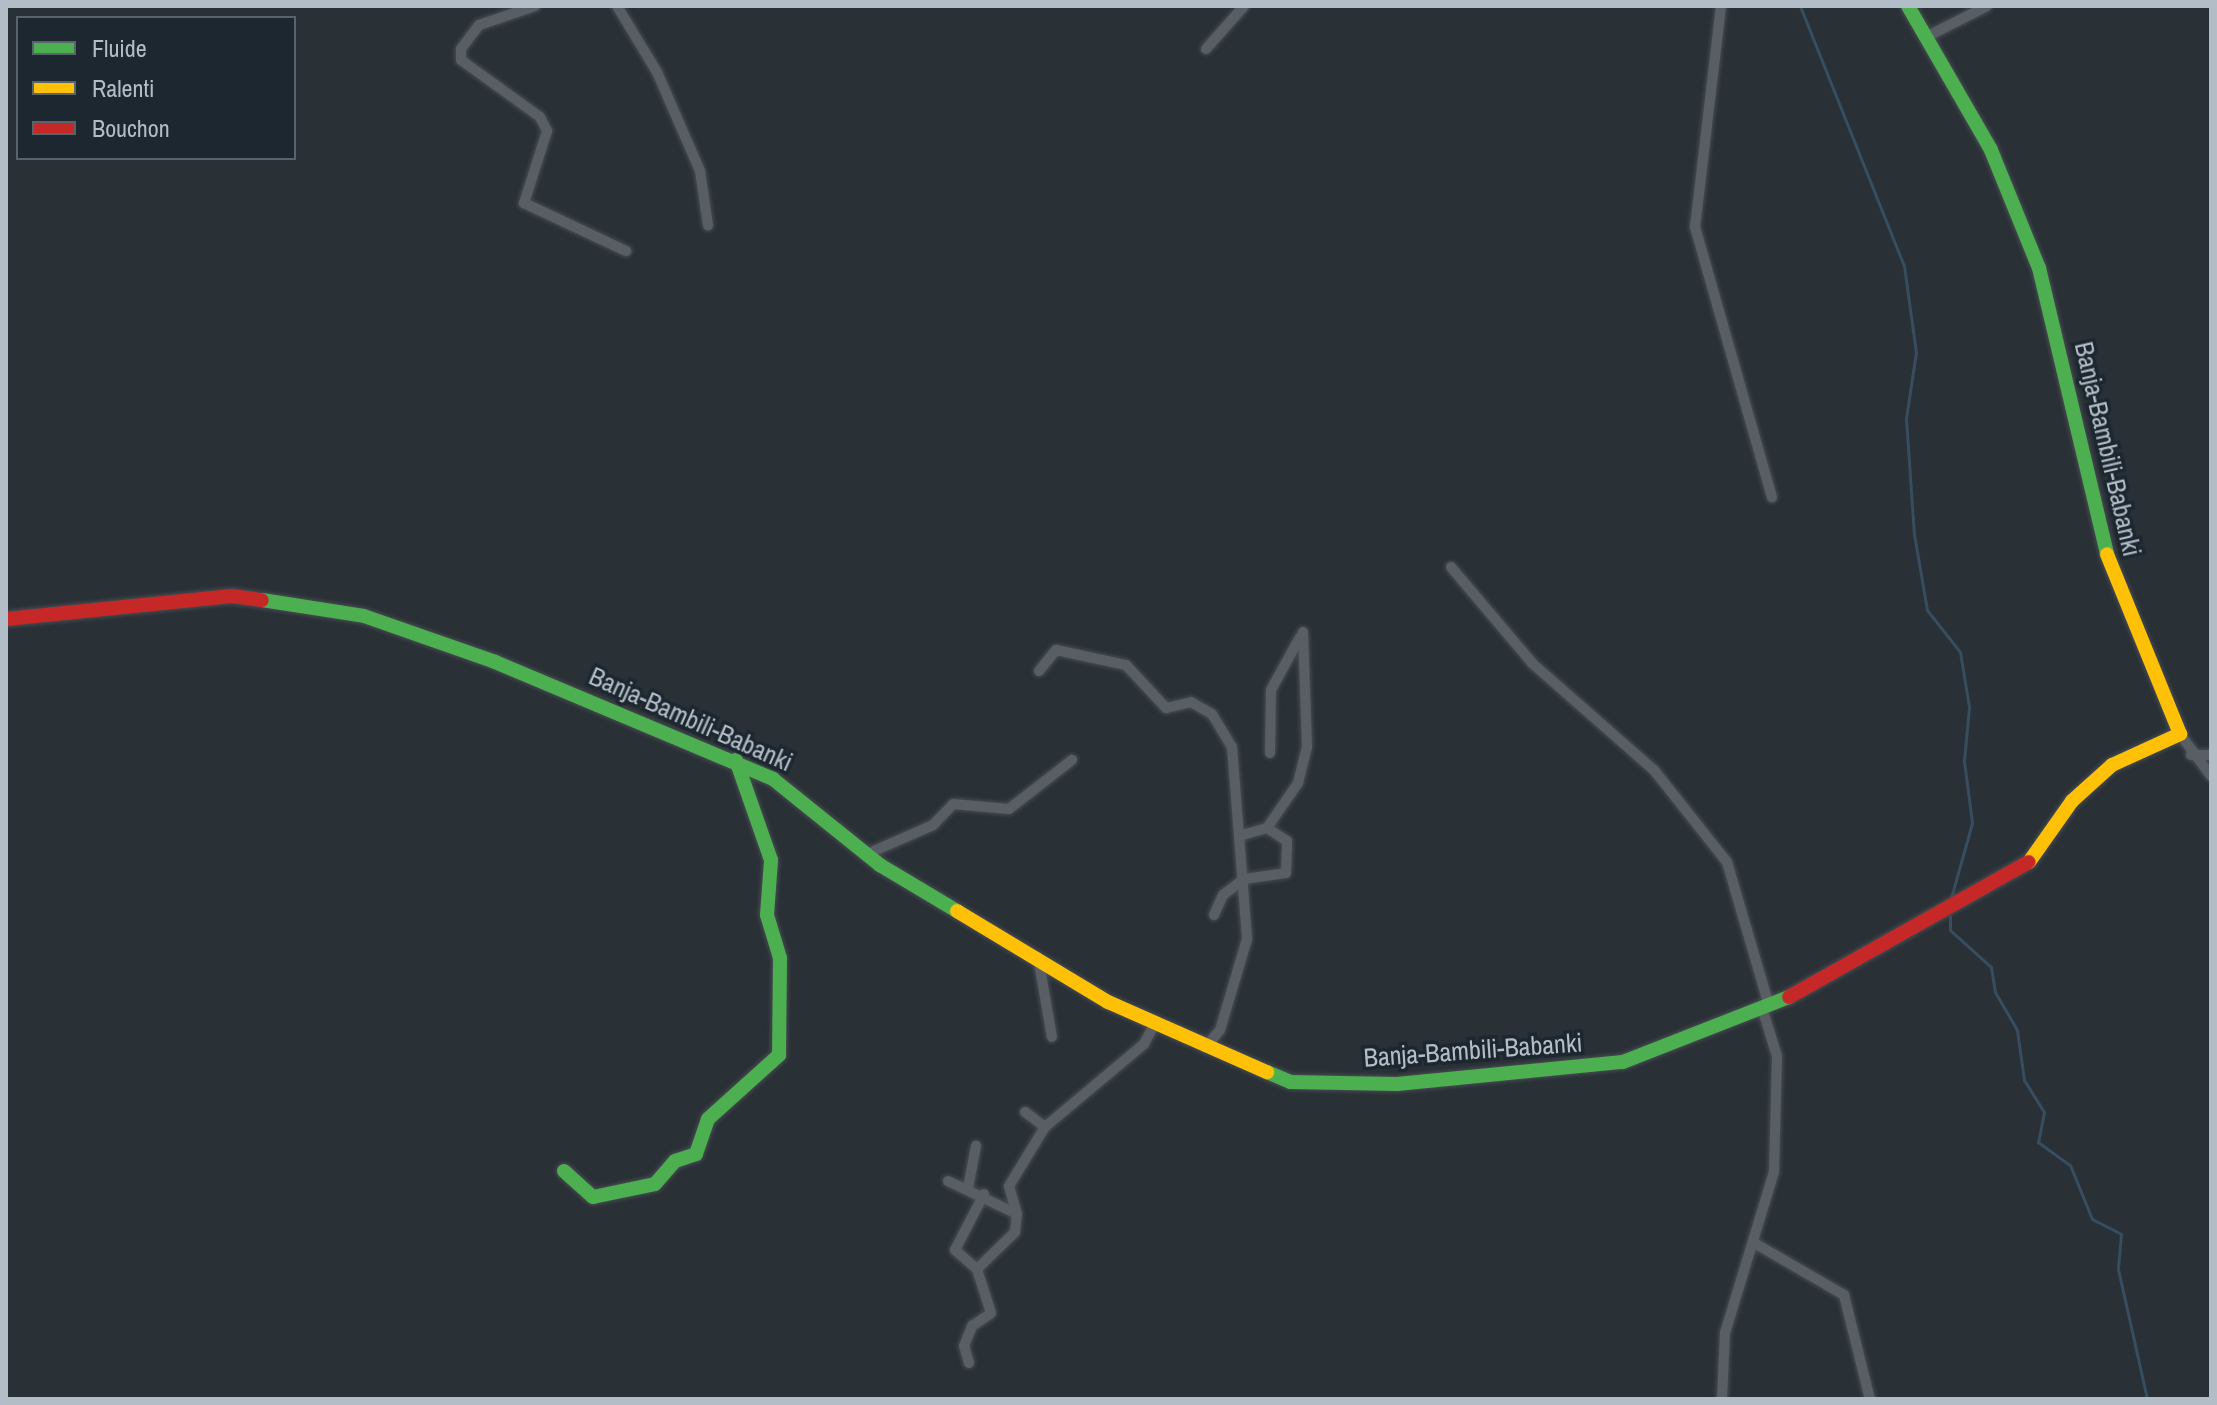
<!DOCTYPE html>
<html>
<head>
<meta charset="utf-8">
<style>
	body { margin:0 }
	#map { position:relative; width:2217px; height:1405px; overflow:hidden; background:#293036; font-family:"Archivo Narrow",sans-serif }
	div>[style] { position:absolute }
	.stream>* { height:3px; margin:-1.5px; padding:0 1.5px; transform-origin:1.5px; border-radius:1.5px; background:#384d5f }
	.roads { filter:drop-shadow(0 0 2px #474c51) drop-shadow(0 0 2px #474c51) }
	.street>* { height:10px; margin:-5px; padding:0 5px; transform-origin:5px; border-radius:5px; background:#595e64 }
	.fast>* { height:14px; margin:-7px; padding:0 7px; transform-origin:7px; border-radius:7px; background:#4caf50 }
	.slow>* { height:14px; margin:-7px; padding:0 7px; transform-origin:7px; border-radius:7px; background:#ffc107 }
	.jam>* { height:14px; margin:-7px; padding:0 7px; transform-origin:7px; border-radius:7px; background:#c62828 }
	span { translate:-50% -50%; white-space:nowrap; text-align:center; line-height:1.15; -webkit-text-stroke:7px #1d2730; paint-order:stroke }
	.street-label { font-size:26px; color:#b3bdc7 }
	.frame { position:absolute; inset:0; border:8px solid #b3bdc7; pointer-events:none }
	.legend { position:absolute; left:16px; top:16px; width:280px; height:144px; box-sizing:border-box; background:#1d2730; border:2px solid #59636c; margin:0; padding:10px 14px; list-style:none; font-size:24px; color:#b3bdc7 }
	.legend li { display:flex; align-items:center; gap:16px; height:40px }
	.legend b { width:40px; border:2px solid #59636c }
</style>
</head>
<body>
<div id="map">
	<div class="stream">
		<i style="left:1800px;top:6px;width:280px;rotate:68.2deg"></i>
		<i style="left:1904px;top:266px;width:87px;rotate:82.1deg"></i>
		<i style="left:1916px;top:352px;width:67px;rotate:98.6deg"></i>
		<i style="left:1906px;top:418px;width:116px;rotate:86.1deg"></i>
		<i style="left:1914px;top:534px;width:77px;rotate:80.3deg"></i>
		<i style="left:1927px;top:610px;width:53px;rotate:51.8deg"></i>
		<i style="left:1960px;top:652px;width:56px;rotate:80.7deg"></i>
		<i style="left:1969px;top:707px;width:54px;rotate:95.3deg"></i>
		<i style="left:1964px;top:761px;width:63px;rotate:82.6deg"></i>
		<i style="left:1972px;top:823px;width:85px;rotate:105.7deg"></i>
		<i style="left:1950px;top:916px;width:14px;rotate:90deg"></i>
		<i style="left:1950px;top:930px;width:55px;rotate:42.1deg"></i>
		<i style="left:1991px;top:967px;width:25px;rotate:81deg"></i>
		<i style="left:1995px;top:992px;width:44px;rotate:59.9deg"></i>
		<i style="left:2017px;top:1030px;width:50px;rotate:82deg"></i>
		<i style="left:2024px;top:1080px;width:38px;rotate:58deg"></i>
		<i style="left:2044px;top:1112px;width:31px;rotate:101deg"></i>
		<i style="left:2038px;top:1142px;width:39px;rotate:36deg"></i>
		<i style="left:2070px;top:1165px;width:58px;rotate:67.8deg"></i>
		<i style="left:2092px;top:1219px;width:33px;rotate:27deg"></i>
		<i style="left:2121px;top:1234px;width:35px;rotate:95deg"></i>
		<i style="left:2118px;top:1269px;width:133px;rotate:77.4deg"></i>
	</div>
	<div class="roads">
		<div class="street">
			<i style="left:535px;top:6px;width:59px;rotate:161.3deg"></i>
			<i style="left:479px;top:25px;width:30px;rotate:127deg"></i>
			<i style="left:461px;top:49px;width:11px;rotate:90deg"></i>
			<i style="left:461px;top:60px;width:97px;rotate:35.8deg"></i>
			<i style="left:540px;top:117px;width:16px;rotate:63deg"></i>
			<i style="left:547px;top:131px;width:76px;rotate:107.7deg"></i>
			<i style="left:524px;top:203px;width:113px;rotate:25.2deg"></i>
			<i style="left:617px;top:6px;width:77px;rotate:58.8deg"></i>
			<i style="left:657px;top:72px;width:108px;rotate:66.5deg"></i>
			<i style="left:700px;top:171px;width:55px;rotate:81.6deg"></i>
			<i style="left:1721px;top:6px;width:223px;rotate:96.7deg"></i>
			<i style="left:1695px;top:227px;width:281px;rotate:74.1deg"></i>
			<i style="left:1930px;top:35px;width:64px;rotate:-27deg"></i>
			<i style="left:1206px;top:49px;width:57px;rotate:-48.5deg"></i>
			<i style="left:1451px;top:567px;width:126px;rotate:49.8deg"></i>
			<i style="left:1532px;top:663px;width:162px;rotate:41.3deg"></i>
			<i style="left:1654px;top:770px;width:117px;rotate:51.6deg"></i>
			<i style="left:1727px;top:862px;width:150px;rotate:73.7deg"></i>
			<i style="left:1039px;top:671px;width:27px;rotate:-51deg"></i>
			<i style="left:1056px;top:650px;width:72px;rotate:12.1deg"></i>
			<i style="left:1126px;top:665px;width:59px;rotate:47.1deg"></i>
			<i style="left:1166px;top:708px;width:26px;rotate:-13deg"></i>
			<i style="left:1191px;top:702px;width:24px;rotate:30deg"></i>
			<i style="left:1212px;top:714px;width:39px;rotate:59deg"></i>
			<i style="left:1232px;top:747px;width:193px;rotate:85.5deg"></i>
			<i style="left:1247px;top:939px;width:95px;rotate:106.5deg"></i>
			<i style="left:1220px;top:1030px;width:23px;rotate:130deg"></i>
			<i style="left:2180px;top:734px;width:52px;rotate:53.6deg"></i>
			<i style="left:1270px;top:753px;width:63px;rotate:-89.1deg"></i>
			<i style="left:1271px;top:690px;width:60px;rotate:-61.3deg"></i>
			<i style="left:2191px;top:755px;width:20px"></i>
			<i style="left:1267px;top:828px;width:55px;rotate:-55.4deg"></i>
			<i style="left:1298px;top:783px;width:38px;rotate:-76deg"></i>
			<i style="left:1307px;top:746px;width:114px;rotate:-92deg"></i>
			<i style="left:867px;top:854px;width:72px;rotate:-23.7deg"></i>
			<i style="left:933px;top:825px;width:29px;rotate:-46deg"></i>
			<i style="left:953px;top:804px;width:56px;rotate:5.1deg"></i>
			<i style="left:1009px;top:809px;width:80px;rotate:-37.9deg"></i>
			<i style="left:1214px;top:915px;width:22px;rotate:-66deg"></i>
			<i style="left:1223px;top:895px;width:26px;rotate:-37deg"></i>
			<i style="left:1244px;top:879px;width:42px;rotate:-8.1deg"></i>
			<i style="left:1286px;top:873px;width:32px;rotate:-88deg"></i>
			<i style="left:1287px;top:841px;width:24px;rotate:-147deg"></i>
			<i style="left:1267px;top:828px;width:29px;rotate:164deg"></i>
			<i style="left:1038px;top:957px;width:81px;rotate:80.1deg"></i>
			<i style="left:1025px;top:1112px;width:25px;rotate:37deg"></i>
			<i style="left:1045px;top:1127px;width:129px;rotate:-40deg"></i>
			<i style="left:1144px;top:1044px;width:24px;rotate:-62deg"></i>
			<i style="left:948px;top:1181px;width:76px;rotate:25.6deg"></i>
			<i style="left:1017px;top:1214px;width:29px;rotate:-106deg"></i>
			<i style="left:1009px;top:1186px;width:69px;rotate:-58.6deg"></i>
			<i style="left:968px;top:1188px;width:43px;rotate:-79.2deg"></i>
			<i style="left:984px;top:1194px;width:63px;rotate:117.4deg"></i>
			<i style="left:955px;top:1250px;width:29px;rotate:41deg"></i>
			<i style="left:977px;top:1269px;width:53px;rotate:-44.2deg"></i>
			<i style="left:1015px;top:1232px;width:18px;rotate:-84deg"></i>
			<i style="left:1756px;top:1244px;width:102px;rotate:30.1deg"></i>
			<i style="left:1844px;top:1295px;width:107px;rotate:76deg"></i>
			<i style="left:969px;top:1363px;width:18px;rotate:-106deg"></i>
			<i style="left:964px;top:1346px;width:22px;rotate:-68deg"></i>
			<i style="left:972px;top:1326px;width:23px;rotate:-34deg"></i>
			<i style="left:991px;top:1313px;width:46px;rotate:-107.7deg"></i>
			<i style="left:1722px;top:1399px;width:66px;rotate:-87.4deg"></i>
			<i style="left:1725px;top:1333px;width:168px;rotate:-73.1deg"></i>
			<i style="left:1774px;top:1172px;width:116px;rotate:-88.5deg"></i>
			<i style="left:1777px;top:1056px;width:47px;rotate:-107.3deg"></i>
		</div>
		<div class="fast">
			<i style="left:1908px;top:6px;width:166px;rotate:60deg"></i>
			<i style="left:1991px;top:150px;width:127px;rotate:67.9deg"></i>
			<i style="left:2039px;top:268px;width:294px;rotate:76.6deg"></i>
			<i style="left:262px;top:600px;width:103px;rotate:8.9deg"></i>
			<i style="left:364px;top:616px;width:139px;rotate:19.3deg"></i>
			<i style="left:495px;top:662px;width:302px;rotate:22.8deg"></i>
			<i style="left:773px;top:779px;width:137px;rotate:38.8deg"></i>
			<i style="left:880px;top:865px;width:90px;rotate:30.9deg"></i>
			<i style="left:1267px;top:1072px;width:25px;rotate:23deg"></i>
			<i style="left:1290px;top:1082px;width:107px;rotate:1.1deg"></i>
			<i style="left:1397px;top:1084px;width:227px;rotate:-5.6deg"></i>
			<i style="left:1623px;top:1062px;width:178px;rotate:-21.4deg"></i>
			<i style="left:564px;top:1171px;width:39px;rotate:42deg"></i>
			<i style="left:593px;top:1197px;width:63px;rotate:-11.8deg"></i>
			<i style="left:655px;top:1184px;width:30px;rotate:-49deg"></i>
			<i style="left:675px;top:1161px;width:22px;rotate:-18deg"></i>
			<i style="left:696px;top:1154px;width:37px;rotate:-71deg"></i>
			<i style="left:708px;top:1119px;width:96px;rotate:-42deg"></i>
			<i style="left:779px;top:1055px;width:97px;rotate:-89.4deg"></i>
			<i style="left:780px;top:958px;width:45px;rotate:-106.8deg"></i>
			<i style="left:767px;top:915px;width:55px;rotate:-85.8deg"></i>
			<i style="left:771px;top:860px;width:106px;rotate:-109.3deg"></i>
		</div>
		<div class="slow">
			<i style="left:2029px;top:862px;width:75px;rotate:-54.8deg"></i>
			<i style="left:2072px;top:801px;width:54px;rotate:-42deg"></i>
			<i style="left:2112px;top:765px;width:75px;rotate:-24.5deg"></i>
			<i style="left:2180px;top:734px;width:194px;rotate:-112.1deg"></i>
			<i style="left:957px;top:911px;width:176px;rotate:31.1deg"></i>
			<i style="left:1108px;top:1002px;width:174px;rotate:23.8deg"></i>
		</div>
		<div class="jam">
			<i style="left:6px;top:619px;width:227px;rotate:-5.8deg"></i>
			<i style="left:232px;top:596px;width:30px;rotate:8deg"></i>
			<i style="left:1789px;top:997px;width:275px;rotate:-29.4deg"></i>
		</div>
	</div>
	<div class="street-label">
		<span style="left:2108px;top:449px;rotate:77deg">Banja-Bambili-Babanki</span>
		<span style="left:691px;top:719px;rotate:24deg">Banja-Bambili-Babanki</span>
		<span style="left:1473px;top:1050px;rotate:-4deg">Banja-Bambili-Babanki</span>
	</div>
	<div class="frame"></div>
	<ul class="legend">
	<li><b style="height:10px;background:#4caf50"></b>Fluide</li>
	<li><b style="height:10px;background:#ffc107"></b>Ralenti</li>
	<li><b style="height:10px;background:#c62828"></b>Bouchon</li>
	</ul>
</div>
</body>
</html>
